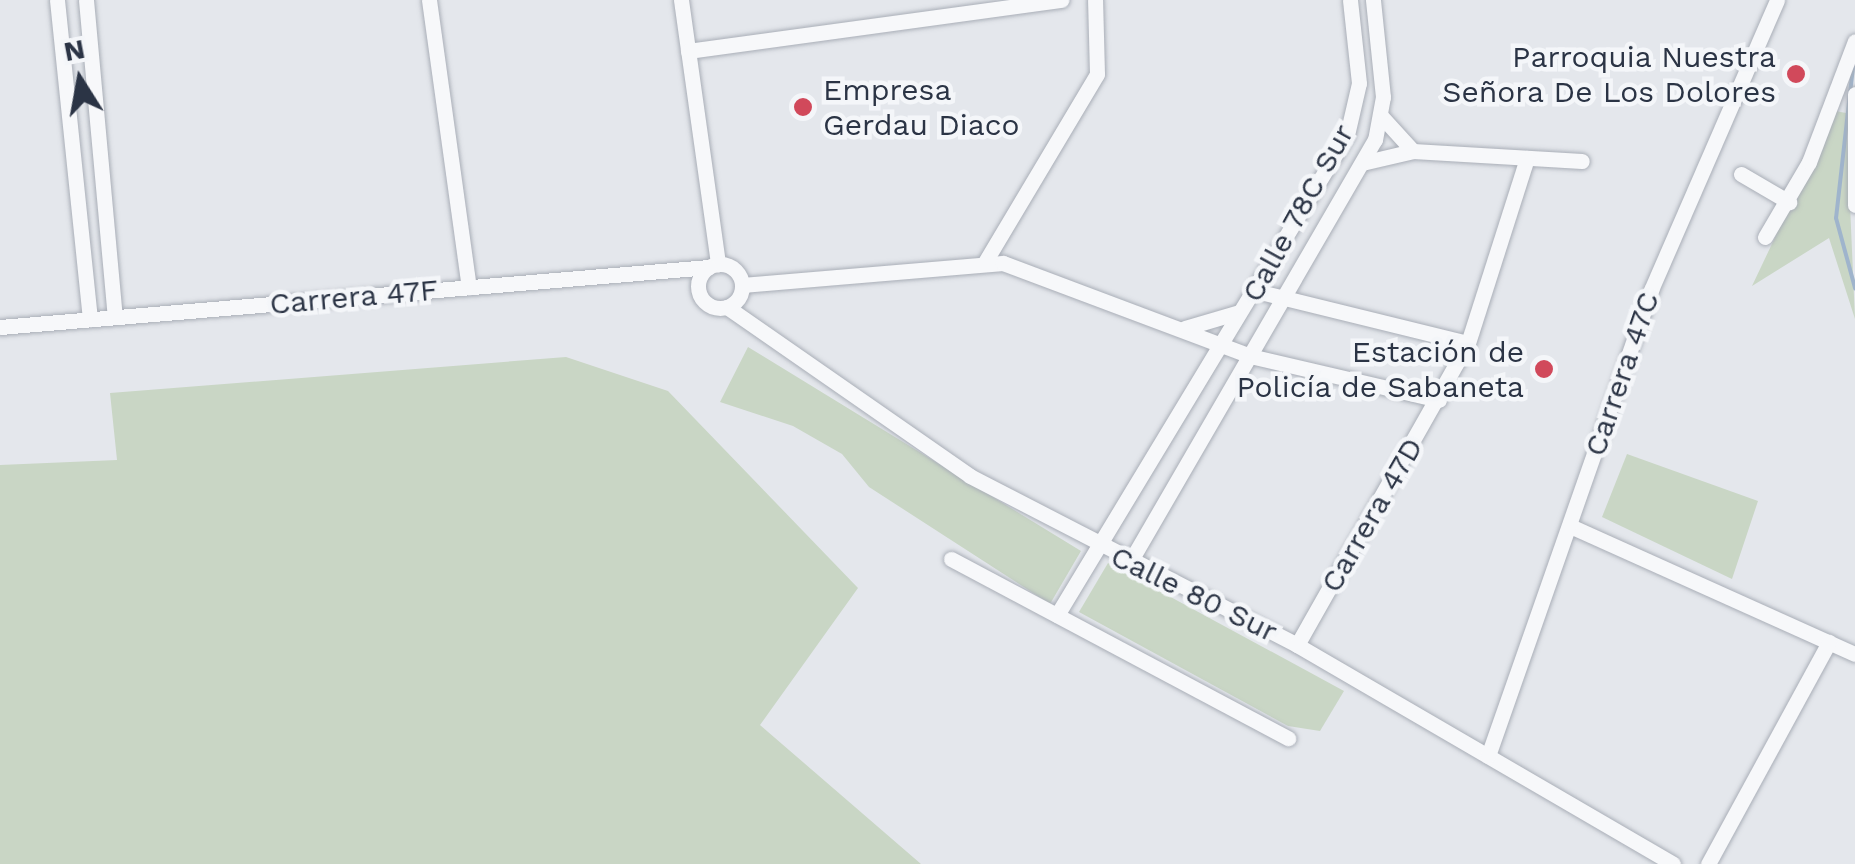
<!DOCTYPE html>
<html>
<head>
<meta charset="utf-8">
<style>
	body { margin:0 }
	#map { position:relative; width:1855px; height:864px; overflow:hidden; background:#e4e7ec; font-family:"Work Sans",sans-serif }
	div>[style] { position:absolute }
	.green>* { inset:0; background:#c9d6c5 }
	.stream>* { height:4px; margin:-2px; padding:0 2px; transform-origin:2px; border-radius:2px; background:#9fb4cc }
	.roads { filter:drop-shadow(0 0 2px #a9aeb7) drop-shadow(0 0 2px #a9aeb7) }
	.street>* { height:15px; margin:-7.5px; padding:0 7.5px; transform-origin:7.5px; border-radius:7.5px; background:#f7f8fa }
	.street>.ring { margin:-7.5px; padding:0; box-sizing:content-box; background:none; border:15px solid #f7f8fa; border-radius:50% }
	.dots>* { width:28px; height:28px; translate:-50% -50%; box-sizing:border-box; border:5px solid #f4f6f9; border-radius:50% }
	span { translate:-50% -50%; white-space:nowrap; text-align:center; line-height:1.15; -webkit-text-stroke:9px #f4f6f9; paint-order:stroke }
	.poi-label { font-size:30px; color:#2b3445 }
	.right { translate:-100% -50%; text-align:right }
	.left { translate:0 -50%; text-align:left }
	.street-label { font-size:30px; color:#2b3445 }
	.north { position:absolute; left:30px; top:30px; width:100px; height:100px; -webkit-text-stroke:8px #f4f6f9; paint-order:stroke; rotate:349deg; font-size:28px; font-weight:700; line-height:40px; text-align:center; color:#2b3445 }
	.north::after { content:''; display:block; margin:auto; width:35px; height:45px; background:#2b3445; clip-path:polygon(50% 0,100% 100%,50% 72%,0 100%) }
</style>
</head>
<body>
<div id="map">
	<div class="green">
		<i style="clip-path:polygon(1835px 111px,1846px 113px,1855px 319px,1829px 238px,1752px 286px)"></i>
		<i style="clip-path:polygon(748px 347px,1081px 551px,1050px 604px,869px 487px,842px 454px,793px 426px,720px 402px)"></i>
		<i style="clip-path:polygon(566px 357px,668px 391px,858px 588px,760px 725px,921px 864px,0 864px,0 465px,117px 460px,110px 393px)"></i>
		<i style="clip-path:polygon(1627px 454px,1758px 501px,1732px 579px,1602px 517px)"></i>
		<i style="clip-path:polygon(1108px 563px,1344px 691px,1320px 731px,1288px 726px,1079px 612px)"></i>
	</div>
	<div class="stream">
		<i style="left:1853px;top:67px;width:152px;rotate:96.4deg"></i>
		<i style="left:1836px;top:218px;width:73px;rotate:74.8deg"></i>
	</div>
	<div class="roads">
		<div class="street">
			<i style="left:57px;top:0;width:321px;rotate:84.1deg"></i>
			<i style="left:86px;top:0;width:318px;rotate:84.8deg"></i>
			<i style="left:429px;top:0;width:290px;rotate:82.1deg"></i>
			<i style="left:681px;top:0;width:267px;rotate:82deg"></i>
			<i style="left:688px;top:51px;width:377px;rotate:-7.8deg"></i>
			<i style="left:1855px;top:94px;width:111px;rotate:90deg"></i>
			<i style="left:1382px;top:117px;width:46px;rotate:47.6deg"></i>
			<i style="left:1362px;top:163px;width:52px;rotate:-13.2deg"></i>
			<i style="left:1413px;top:151px;width:169px;rotate:3.4deg"></i>
			<i style="left:1741px;top:174px;width:56px;rotate:30.3deg"></i>
			<i style="left:1765px;top:237px;width:87px;rotate:-59.6deg"></i>
			<i style="left:1809px;top:162px;width:129px;rotate:-69.2deg"></i>
			<i style="left:985px;top:262px;width:219px;rotate:-59.2deg"></i>
			<i style="left:1097px;top:74px;width:74px;rotate:-91.5deg"></i>
			<i class="ring" style="left:698px;top:264px;width:29px;height:29px"></i>
			<i style="left:742px;top:285px;width:262px;rotate:-4.8deg"></i>
			<i style="left:1003px;top:263px;width:264px;rotate:20.6deg"></i>
			<i style="left:1250px;top:356px;width:194px;rotate:13.1deg"></i>
			<i style="left:1256px;top:291px;width:218px;rotate:13.8deg"></i>
			<i style="left:727px;top:307px;width:296px;rotate:34.8deg"></i>
			<i style="left:970px;top:476px;width:368px;rotate:27.3deg"></i>
			<i style="left:1297px;top:645px;width:435px;rotate:30.2deg"></i>
			<i style="left:0;top:327px;width:711px;rotate:-4.84deg"></i>
			<i style="left:1185px;top:328px;width:56px;rotate:-16.5deg"></i>
			<i style="left:1570px;top:526px;width:312px;rotate:24.2deg"></i>
			<i style="left:951px;top:559px;width:382px;rotate:28deg"></i>
			<i style="left:1130px;top:562px;width:488px;rotate:-59.9deg"></i>
			<i style="left:1375px;top:140px;width:44px;rotate:-79.5deg"></i>
			<i style="left:1383px;top:97px;width:98px;rotate:-95.9deg"></i>
			<i style="left:1057px;top:615px;width:561px;rotate:-58.86deg"></i>
			<i style="left:1347px;top:135px;width:53px;rotate:-77deg"></i>
			<i style="left:1359px;top:83px;width:83px;rotate:-96.2deg"></i>
			<i style="left:1297px;top:645px;width:347px;rotate:-60.5deg"></i>
			<i style="left:1468px;top:343px;width:194px;rotate:-72.3deg"></i>
			<i style="left:1488px;top:756px;width:494px;rotate:-70.7deg"></i>
			<i style="left:1651px;top:290px;width:316px;rotate:-66.5deg"></i>
			<i style="left:1708px;top:864px;width:253px;rotate:-61.4deg"></i>
		</div>
	</div>
	<div class="dots">
		<i style="left:1796px;top:74px;background:#d1495b"></i>
		<i style="left:803px;top:107px;background:#d1495b"></i>
		<i style="left:1544px;top:369px;background:#d1495b"></i>
	</div>
	<div class="poi-label">
		<span class="right" style="left:1776px;top:74px">Parroquia Nuestra<br>Señora De Los Dolores</span>
		<span class="left" style="left:823px;top:107px">Empresa<br>Gerdau Diaco</span>
		<span class="right" style="left:1524px;top:369px">Estación de<br>Policía de Sabaneta</span>
	</div>
	<div class="street-label">
		<span style="left:1298px;top:213px;rotate:-61deg">Calle 78C Sur</span>
		<span style="left:354px;top:297px;rotate:-5deg">Carrera 47F</span>
		<span style="left:1622px;top:374px;rotate:-71deg">Carrera 47C</span>
		<span style="left:1372px;top:515px;rotate:-60deg">Carrera 47D</span>
		<span style="left:1194px;top:594px;rotate:26deg">Calle 80 Sur</span>
	</div>
	<div class="north">N</div>
</div>
</body>
</html>
